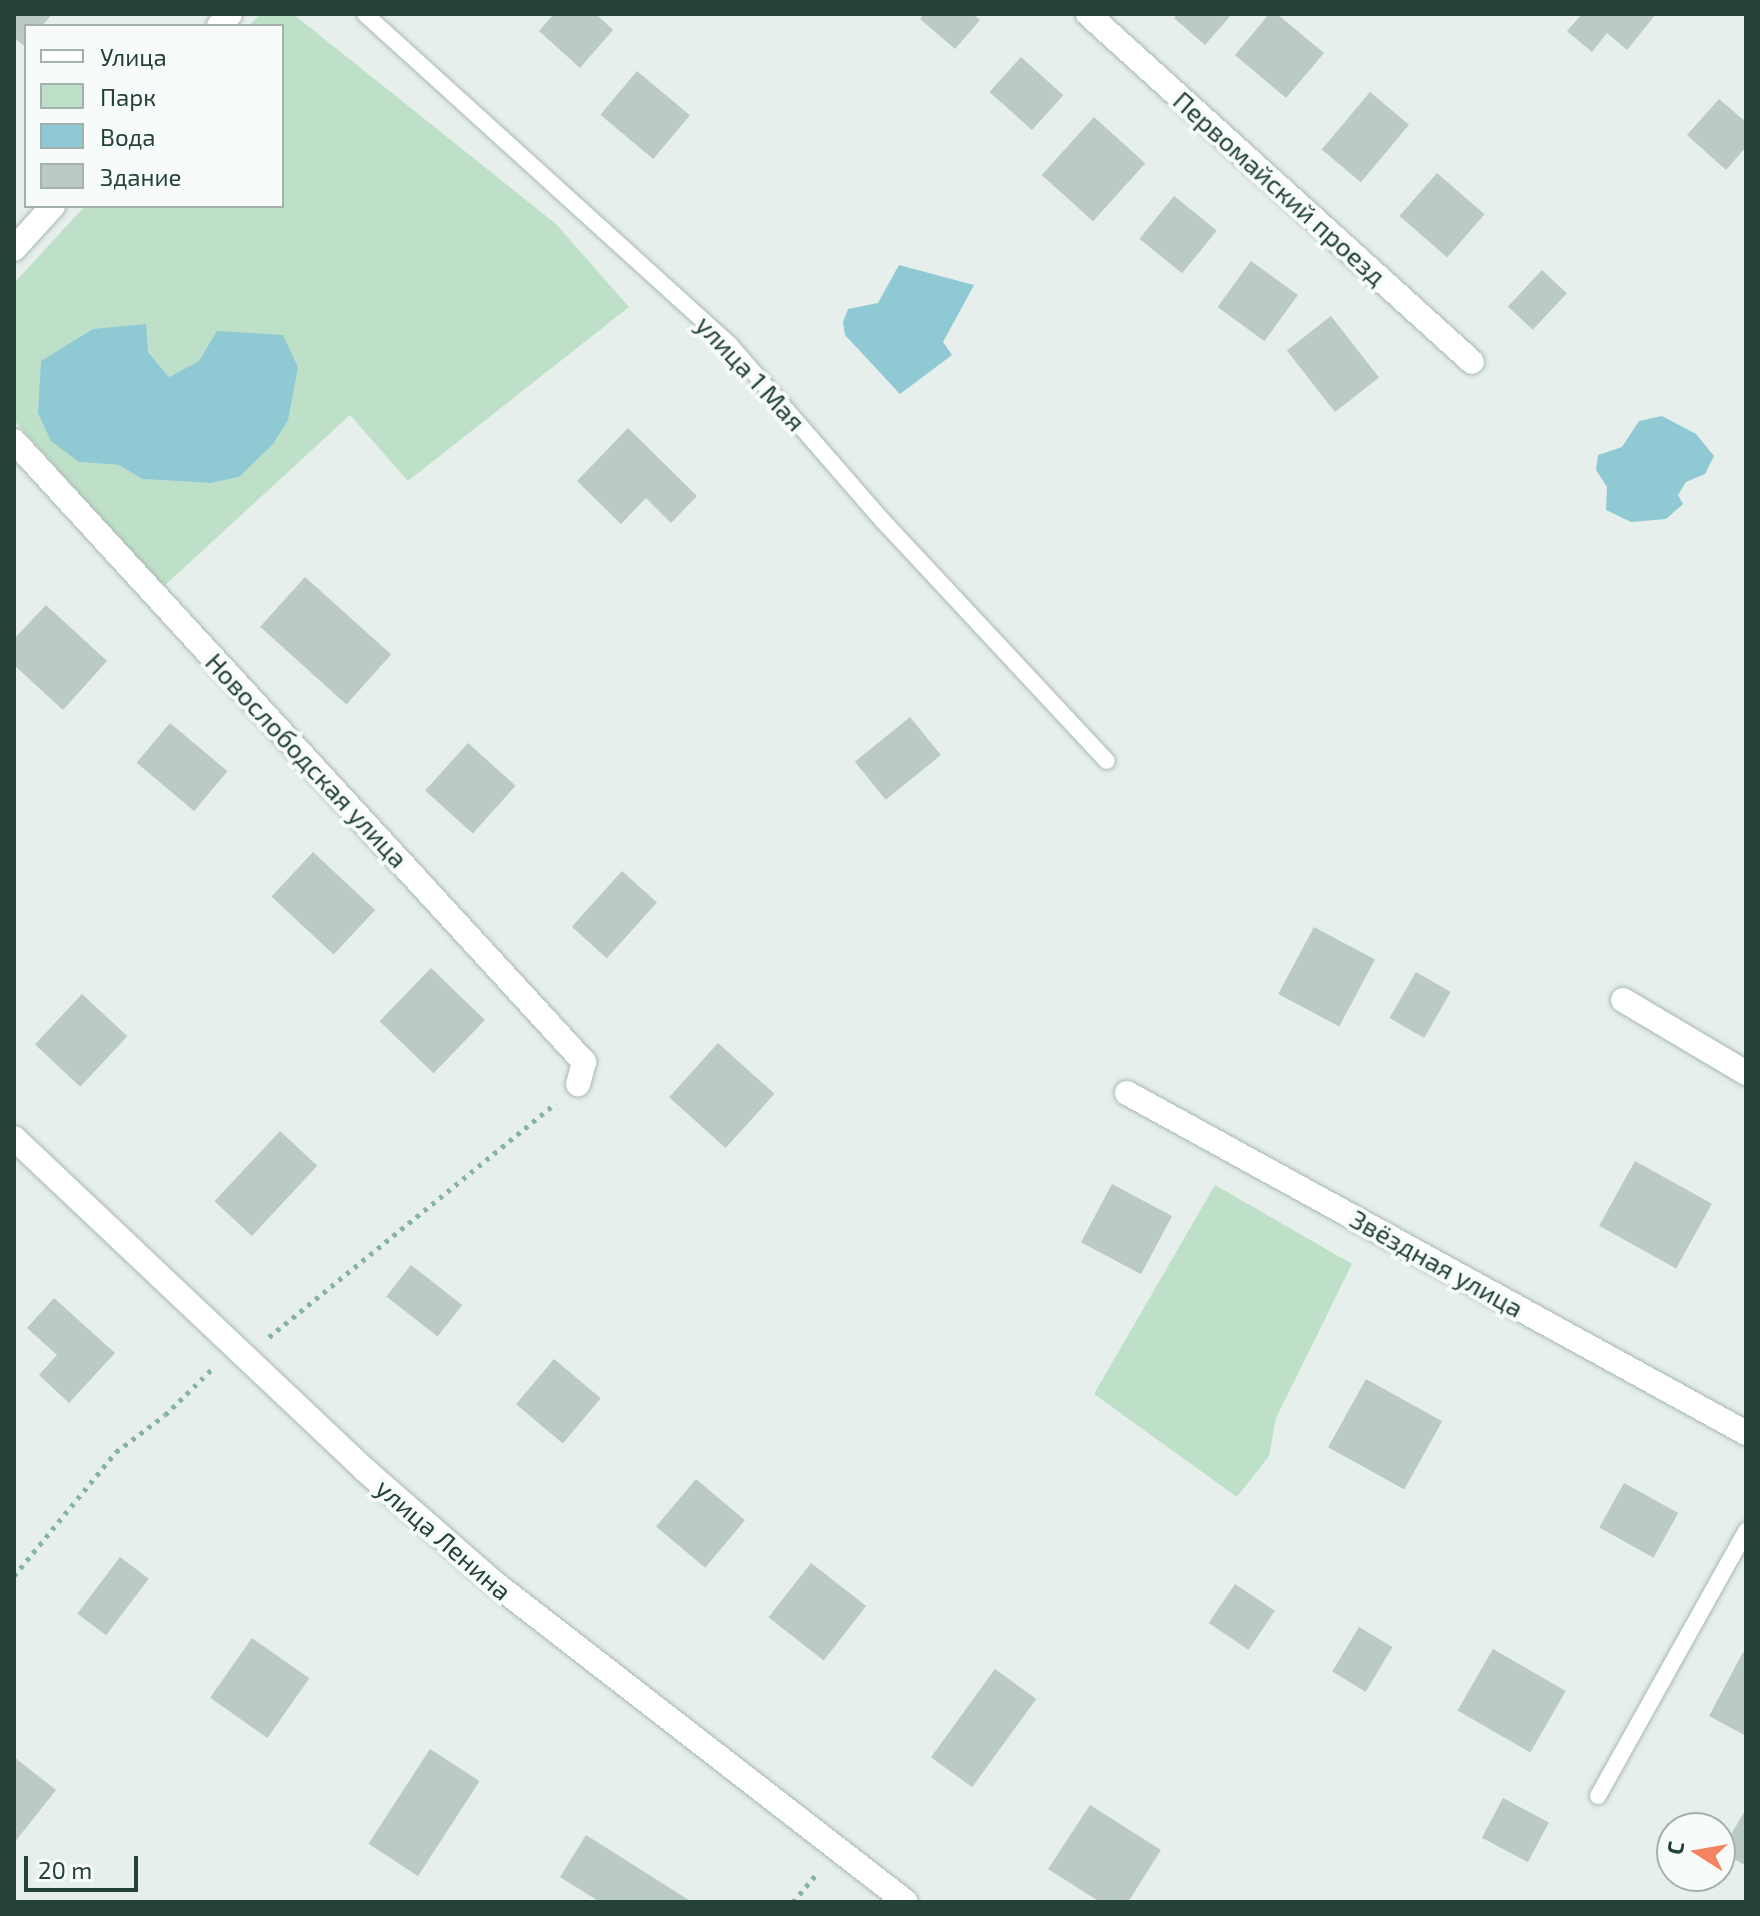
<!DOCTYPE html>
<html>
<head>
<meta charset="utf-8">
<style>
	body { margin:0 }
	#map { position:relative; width:1760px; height:1916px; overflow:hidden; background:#e6efeb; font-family:"Exo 2",sans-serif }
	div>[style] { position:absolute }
	.green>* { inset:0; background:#bfe0c8 }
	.water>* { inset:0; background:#8ec9d4 }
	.building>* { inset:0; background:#bbcac4; transform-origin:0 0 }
	.path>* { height:5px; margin-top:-2.5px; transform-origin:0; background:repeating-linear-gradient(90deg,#86b3a5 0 4px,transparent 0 10px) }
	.roads { filter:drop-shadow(0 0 2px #a8b8b2) drop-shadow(0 0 2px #a8b8b2) }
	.lane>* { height:16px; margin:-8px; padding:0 8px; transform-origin:8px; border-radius:8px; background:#fff }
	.street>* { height:24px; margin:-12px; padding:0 12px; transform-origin:12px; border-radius:12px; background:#fff }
	.secondary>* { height:24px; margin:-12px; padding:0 12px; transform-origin:12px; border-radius:12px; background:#fff }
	span { translate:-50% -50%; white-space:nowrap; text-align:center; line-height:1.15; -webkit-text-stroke:8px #f7fbf9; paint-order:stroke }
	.street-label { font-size:26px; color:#24423a }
	.frame { position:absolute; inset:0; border:16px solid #24423a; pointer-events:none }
	.legend { position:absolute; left:24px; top:24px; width:260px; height:184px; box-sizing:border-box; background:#f7fbf9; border:2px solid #a3b1ad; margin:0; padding:10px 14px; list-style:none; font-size:24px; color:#24423a }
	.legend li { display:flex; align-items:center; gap:16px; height:40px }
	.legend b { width:40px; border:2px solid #a3b1ad }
	.north { position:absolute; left:1656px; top:1812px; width:80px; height:80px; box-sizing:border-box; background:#f7fbf9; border:2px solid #a3b1ad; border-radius:50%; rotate:281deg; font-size:22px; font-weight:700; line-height:32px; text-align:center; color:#24423a }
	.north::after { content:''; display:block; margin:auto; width:28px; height:36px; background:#f4845f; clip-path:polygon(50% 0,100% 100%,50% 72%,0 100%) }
	.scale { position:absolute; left:24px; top:1856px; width:114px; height:36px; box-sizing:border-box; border:4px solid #24423a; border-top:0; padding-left:10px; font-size:24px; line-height:28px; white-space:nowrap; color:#24423a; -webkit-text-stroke:6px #f7fbf9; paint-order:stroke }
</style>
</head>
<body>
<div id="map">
	<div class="green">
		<i style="clip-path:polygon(evenodd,260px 14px,293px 14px,556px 224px,629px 307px,408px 481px,350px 415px,163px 587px,14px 420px,14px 283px,85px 206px,282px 206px,282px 26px,249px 26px,260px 14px,93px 329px,148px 352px,169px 377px,199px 361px,239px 477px,212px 483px,142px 479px,119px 465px,79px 462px,39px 413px,41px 362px,93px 329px)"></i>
		<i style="clip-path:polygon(1215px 1185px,1352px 1264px,1276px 1418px,1269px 1456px,1237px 1497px,1094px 1394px)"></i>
	</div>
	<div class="water">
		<i style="clip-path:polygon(899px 265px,974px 285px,943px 342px,952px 355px,900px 394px,845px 335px,843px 322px,848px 309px,878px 303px)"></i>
		<i style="clip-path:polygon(146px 324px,148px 352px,169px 377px,199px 361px,217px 331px,283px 335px,298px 367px,288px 420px,273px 444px,239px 477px,211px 483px,142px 479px,119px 465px,79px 462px,51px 441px,38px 413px,41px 361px,93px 329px)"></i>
		<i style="clip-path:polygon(1662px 416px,1696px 434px,1714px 456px,1705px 474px,1686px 482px,1678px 495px,1683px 504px,1666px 519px,1631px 522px,1606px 510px,1607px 487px,1596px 470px,1598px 455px,1622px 447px,1639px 421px)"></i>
	</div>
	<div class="building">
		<i style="clip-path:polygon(14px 14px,52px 14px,42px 26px,26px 26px,26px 47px,14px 38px)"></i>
		<i style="clip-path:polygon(554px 14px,596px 14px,613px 30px,580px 68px,539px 31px)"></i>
		<i style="clip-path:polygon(924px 14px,973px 14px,980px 20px,955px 49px,920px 19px)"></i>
		<i style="clip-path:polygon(1177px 14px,1232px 14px,1205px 45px,1174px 18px)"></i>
		<i style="clip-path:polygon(1269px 14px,1277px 14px,1324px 53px,1286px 98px,1235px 55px)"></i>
		<i style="clip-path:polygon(1582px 14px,1656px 14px,1627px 50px,1607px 33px,1592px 52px,1567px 31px)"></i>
		<i style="left:1021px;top:57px;width:57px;height:47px;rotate:42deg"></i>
		<i style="left:637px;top:71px;width:69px;height:57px;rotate:40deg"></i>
		<i style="left:1370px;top:92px;width:51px;height:75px;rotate:40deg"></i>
		<i style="clip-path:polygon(1719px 99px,1746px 122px,1746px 147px,1726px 170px,1687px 135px)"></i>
		<i style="left:1094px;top:117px;width:69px;height:78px;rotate:42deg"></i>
		<i style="left:1437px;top:173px;width:63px;height:57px;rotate:41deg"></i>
		<i style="left:1174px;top:196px;width:55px;height:55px;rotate:39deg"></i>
		<i style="left:1251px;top:261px;width:58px;height:57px;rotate:36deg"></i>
		<i style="left:1542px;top:270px;width:34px;height:50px;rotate:43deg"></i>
		<i style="left:1331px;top:316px;width:78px;height:56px;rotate:52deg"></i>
		<i style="clip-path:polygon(628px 428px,697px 496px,671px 523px,646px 498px,621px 524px,577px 481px)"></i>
		<i style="left:305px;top:577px;width:116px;height:67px;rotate:42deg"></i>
		<i style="clip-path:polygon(46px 605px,107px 661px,63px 710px,14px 665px,14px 639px)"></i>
		<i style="left:910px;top:717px;width:49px;height:71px;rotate:51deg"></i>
		<i style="left:170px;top:723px;width:75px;height:52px;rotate:40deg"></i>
		<i style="left:468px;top:743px;width:64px;height:64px;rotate:42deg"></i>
		<i style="left:313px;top:852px;width:85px;height:61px;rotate:43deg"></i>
		<i style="left:622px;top:871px;width:47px;height:75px;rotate:42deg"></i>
		<i style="left:1314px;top:927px;width:69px;height:76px;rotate:28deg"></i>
		<i style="left:431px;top:968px;width:75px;height:74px;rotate:44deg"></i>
		<i style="left:1416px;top:972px;width:40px;height:53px;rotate:30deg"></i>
		<i style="left:82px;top:994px;width:62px;height:69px;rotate:43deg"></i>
		<i style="left:718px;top:1043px;width:76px;height:73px;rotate:42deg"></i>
		<i style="left:280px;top:1131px;width:51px;height:96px;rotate:43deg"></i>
		<i style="left:1635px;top:1161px;width:88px;height:74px;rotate:29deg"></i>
		<i style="left:1112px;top:1184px;width:68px;height:66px;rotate:28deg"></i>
		<i style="left:411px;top:1265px;width:65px;height:40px;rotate:38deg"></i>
		<i style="clip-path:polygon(54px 1298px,115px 1353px,69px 1403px,39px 1375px,57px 1355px,27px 1328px)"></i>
		<i style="left:554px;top:1359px;width:61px;height:59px;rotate:40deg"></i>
		<i style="left:1366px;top:1379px;width:87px;height:78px;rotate:29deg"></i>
		<i style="left:696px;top:1479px;width:64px;height:62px;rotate:40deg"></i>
		<i style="left:1624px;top:1483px;width:62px;height:51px;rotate:29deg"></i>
		<i style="left:120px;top:1557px;width:36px;height:71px;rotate:37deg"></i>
		<i style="left:811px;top:1563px;width:70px;height:69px;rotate:38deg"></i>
		<i style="left:1235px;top:1584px;width:48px;height:47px;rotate:34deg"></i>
		<i style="left:1359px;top:1627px;width:39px;height:52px;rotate:31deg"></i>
		<i style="left:252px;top:1638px;width:70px;height:73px;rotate:35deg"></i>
		<i style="left:1493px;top:1649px;width:84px;height:71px;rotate:30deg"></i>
		<i style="clip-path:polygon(1743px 1652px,1746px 1654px,1746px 1736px,1709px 1716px)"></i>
		<i style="left:995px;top:1669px;width:51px;height:109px;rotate:36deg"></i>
		<i style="left:430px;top:1749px;width:59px;height:113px;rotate:33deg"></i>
		<i style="clip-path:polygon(14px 1757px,56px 1790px,14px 1843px)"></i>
		<i style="left:1503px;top:1798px;width:52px;height:45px;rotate:28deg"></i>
		<i style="clip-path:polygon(1090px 1805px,1161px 1850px,1128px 1902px,1100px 1902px,1048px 1869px)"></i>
		<i style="clip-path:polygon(1746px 1809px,1746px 1866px,1721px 1851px)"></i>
		<i style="clip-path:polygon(586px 1835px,692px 1902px,600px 1902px,560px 1877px)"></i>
	</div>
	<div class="path">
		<i style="left:269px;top:1337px;width:370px;rotate:-39.2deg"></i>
		<i style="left:14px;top:1576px;width:161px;rotate:-50.6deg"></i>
		<i style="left:116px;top:1452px;width:61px;rotate:-37.1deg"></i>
		<i style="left:165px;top:1415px;width:69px;rotate:-44.4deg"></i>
		<i style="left:793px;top:1902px;width:39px;rotate:-50deg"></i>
	</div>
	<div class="roads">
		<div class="lane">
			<i style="left:365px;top:14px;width:493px;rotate:42.2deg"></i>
			<i style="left:730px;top:345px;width:233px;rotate:49deg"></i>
			<i style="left:883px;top:521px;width:328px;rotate:47deg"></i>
			<i style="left:1598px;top:1796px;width:304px;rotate:-60.8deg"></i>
		</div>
		<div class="street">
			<i style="left:1088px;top:14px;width:518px;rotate:42.18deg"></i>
			<i style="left:14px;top:441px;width:843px;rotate:47.45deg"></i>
			<i style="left:584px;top:1062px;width:23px;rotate:105deg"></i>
			<i style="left:1623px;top:1000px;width:143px;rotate:30.7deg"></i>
			<i style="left:1127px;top:1093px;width:706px;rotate:28.78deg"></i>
			<i style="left:14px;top:1138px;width:483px;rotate:43.4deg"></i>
			<i style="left:365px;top:1470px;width:175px;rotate:41.1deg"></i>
			<i style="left:497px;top:1585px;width:517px;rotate:37.78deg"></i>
		</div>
		<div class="secondary">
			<i style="left:219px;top:26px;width:16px;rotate:-47deg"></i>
			<i style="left:14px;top:249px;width:58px;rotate:-47.8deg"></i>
		</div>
	</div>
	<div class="street-label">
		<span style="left:1280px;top:188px;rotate:42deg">Первомайский проезд</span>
		<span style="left:751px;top:373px;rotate:47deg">улица 1 Мая</span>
		<span style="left:307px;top:760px;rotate:47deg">Новослободская улица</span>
		<span style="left:1437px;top:1263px;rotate:29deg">Звёздная улица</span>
		<span style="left:444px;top:1539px;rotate:41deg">улица Ленина</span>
	</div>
	<div class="frame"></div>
	<ul class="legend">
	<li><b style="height:10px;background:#fff"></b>Улица</li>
	<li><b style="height:22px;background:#bfe0c8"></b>Парк</li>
	<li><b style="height:22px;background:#8ec9d4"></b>Вода</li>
	<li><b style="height:22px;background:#bbcac4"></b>Здание</li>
	</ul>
	<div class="north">С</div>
	<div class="scale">20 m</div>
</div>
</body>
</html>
